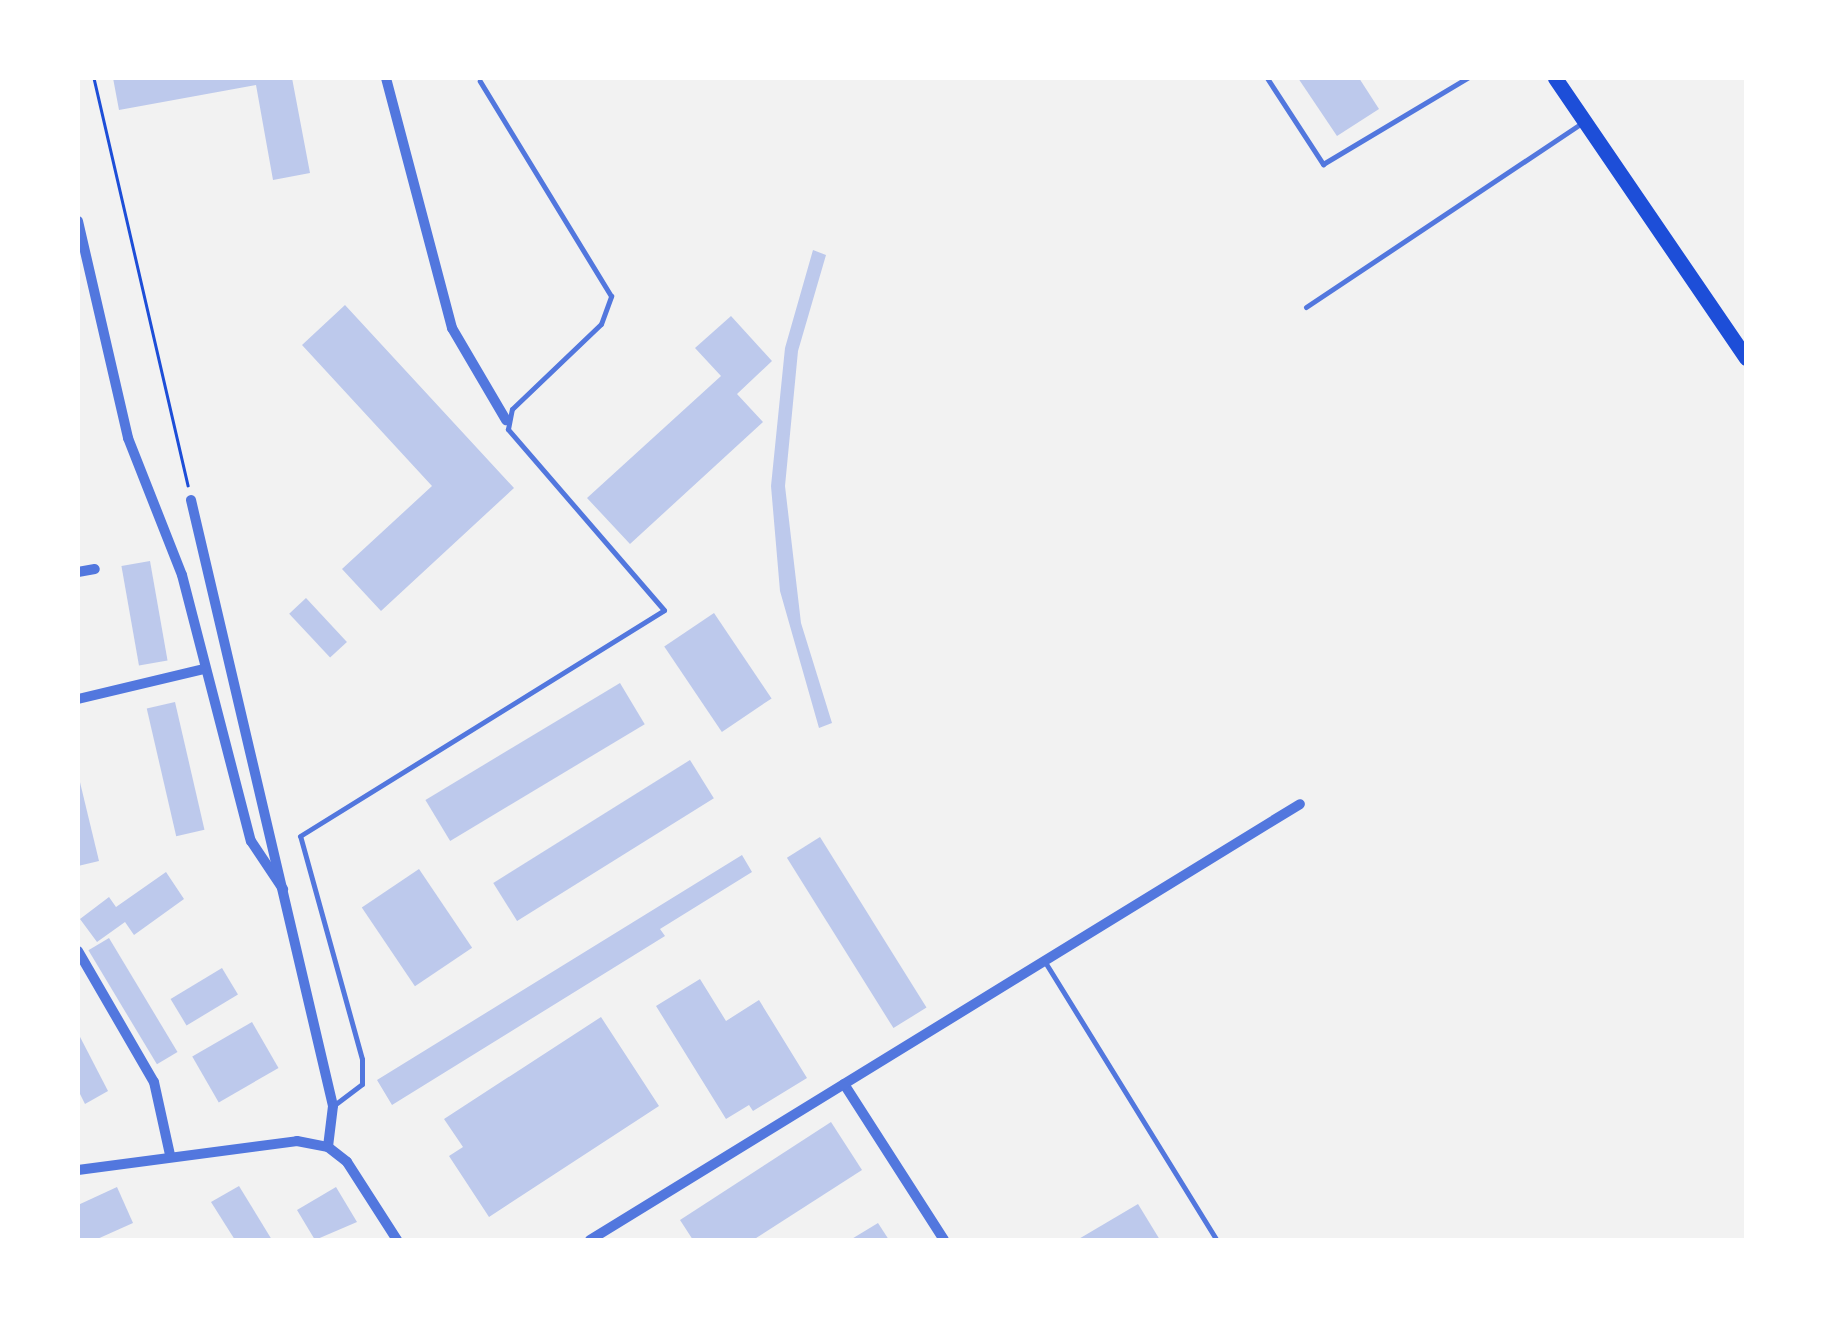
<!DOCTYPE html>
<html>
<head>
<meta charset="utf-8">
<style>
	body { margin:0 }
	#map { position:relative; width:1824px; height:1318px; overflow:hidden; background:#f2f2f2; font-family:"Exo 2",sans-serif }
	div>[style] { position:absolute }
	.building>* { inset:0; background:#bdc9ec; transform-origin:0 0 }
	.path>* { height:2.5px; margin:-1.25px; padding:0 1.25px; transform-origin:1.25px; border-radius:1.25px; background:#1d4ed8 }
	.service>* { height:5px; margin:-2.5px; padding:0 2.5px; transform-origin:2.5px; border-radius:2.5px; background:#5277de }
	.minor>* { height:10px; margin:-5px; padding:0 5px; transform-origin:5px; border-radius:5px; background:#5277de }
	.trunk>* { height:15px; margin:-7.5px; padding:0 7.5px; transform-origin:7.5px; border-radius:7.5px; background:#1d4ed8 }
	span { translate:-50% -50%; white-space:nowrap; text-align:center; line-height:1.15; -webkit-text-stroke:10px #fff; paint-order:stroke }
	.frame { position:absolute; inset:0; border:80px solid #fff; pointer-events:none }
</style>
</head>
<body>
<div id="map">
	<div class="building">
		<i style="clip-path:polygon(113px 78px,292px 78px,310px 173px,273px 180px,256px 85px,119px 110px)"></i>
		<i style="clip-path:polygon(1298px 78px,1359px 78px,1379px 109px,1337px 136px)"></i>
		<i style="clip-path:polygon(813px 250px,826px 255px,798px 351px,785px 486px,801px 623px,832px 723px,819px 728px,780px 591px,771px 486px,785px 348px)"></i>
		<i style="clip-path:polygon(345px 305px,514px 488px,381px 611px,342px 569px,432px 486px,302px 345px)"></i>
		<i style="clip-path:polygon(731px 316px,772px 361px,737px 394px,763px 422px,630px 544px,587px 498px,721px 376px,695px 348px)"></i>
		<i style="left:150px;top:561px;width:101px;height:29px;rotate:80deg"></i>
		<i style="left:306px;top:598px;width:60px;height:23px;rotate:47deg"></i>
		<i style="left:714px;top:613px;width:103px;height:60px;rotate:56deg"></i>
		<i style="left:620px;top:683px;width:48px;height:227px;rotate:59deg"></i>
		<i style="left:175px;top:702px;width:131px;height:29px;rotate:77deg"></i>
		<i style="left:690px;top:760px;width:45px;height:232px;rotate:58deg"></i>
		<i style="clip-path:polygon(78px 774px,99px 861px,78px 866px)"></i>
		<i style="left:820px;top:837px;width:201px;height:39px;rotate:58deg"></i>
		<i style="clip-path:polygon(742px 855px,752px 872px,660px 929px,665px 936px,392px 1105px,377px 1080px)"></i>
		<i style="left:419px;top:869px;width:95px;height:69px;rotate:56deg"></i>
		<i style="clip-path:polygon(166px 872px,184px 899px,134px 935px,125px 922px,97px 942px,80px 919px,109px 897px,116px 907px)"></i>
		<i style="left:109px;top:938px;width:133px;height:24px;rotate:59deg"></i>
		<i style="left:222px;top:968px;width:31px;height:60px;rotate:59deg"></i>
		<i style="clip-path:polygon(700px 979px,726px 1021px,759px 1000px,807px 1078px,753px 1111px,749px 1105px,726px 1119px,656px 1006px)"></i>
		<i style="clip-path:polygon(601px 1017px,659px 1106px,489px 1217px,449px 1156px,463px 1147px,444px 1119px)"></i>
		<i style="left:252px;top:1022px;width:53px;height:69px;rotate:60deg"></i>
		<i style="clip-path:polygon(78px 1033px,108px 1091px,85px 1104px,78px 1090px)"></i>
		<i style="clip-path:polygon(831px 1122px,862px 1170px,753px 1240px,693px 1240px,680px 1220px)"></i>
		<i style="clip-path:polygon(239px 1186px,272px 1240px,235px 1240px,211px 1202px)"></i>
		<i style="clip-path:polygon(117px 1187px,133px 1223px,95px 1240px,78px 1240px,78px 1205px)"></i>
		<i style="clip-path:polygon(336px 1187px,357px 1222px,315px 1240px,297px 1210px)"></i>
		<i style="clip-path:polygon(1138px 1204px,1160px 1240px,1077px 1240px)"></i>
		<i style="clip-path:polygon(878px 1223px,889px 1240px,850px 1240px)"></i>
	</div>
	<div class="path">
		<i style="left:94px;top:78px;width:418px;rotate:77deg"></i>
	</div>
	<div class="service">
		<i style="left:1267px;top:78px;width:103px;rotate:56.9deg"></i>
		<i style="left:1323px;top:164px;width:168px;rotate:-30.8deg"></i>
		<i style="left:1306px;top:307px;width:332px;rotate:-33.7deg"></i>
		<i style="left:1045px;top:962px;width:327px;rotate:58.3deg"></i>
		<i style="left:333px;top:1106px;width:36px;rotate:-37deg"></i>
		<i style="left:362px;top:1084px;width:25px;rotate:-90deg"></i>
		<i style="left:362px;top:1059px;width:231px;rotate:-105.5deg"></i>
		<i style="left:300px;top:836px;width:428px;rotate:-31.8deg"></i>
		<i style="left:664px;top:610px;width:239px;rotate:-130.8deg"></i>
		<i style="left:508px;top:429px;width:20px;rotate:-79deg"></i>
		<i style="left:512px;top:409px;width:123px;rotate:-43.7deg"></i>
		<i style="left:601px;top:324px;width:30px;rotate:-70deg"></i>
		<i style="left:611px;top:296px;width:252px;rotate:-121.4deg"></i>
	</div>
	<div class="minor">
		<i style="left:386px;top:78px;width:259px;rotate:75.2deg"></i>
		<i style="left:452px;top:328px;width:107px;rotate:59.6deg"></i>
		<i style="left:78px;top:221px;width:223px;rotate:77deg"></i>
		<i style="left:128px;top:438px;width:147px;rotate:68.5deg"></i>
		<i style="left:182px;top:575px;width:275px;rotate:75.5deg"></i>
		<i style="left:251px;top:841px;width:58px;rotate:56.3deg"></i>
		<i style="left:191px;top:500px;width:622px;rotate:76.81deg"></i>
		<i style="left:333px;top:1106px;width:41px;rotate:97deg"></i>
		<i style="left:78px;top:572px;width:17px;rotate:-10deg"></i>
		<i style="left:78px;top:699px;width:130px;rotate:-13.4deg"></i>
		<i style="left:78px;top:951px;width:151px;rotate:59.9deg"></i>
		<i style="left:154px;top:1082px;width:75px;rotate:77.6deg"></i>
		<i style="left:844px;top:1084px;width:185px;rotate:57.3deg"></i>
		<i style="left:78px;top:1170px;width:221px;rotate:-7.5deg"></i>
		<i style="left:297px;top:1141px;width:32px;rotate:11deg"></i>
		<i style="left:328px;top:1147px;width:24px;rotate:38deg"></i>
		<i style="left:347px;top:1162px;width:93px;rotate:57.3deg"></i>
		<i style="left:590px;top:1240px;width:833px;rotate:-31.55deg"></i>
	</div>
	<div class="trunk">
		<i style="left:1555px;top:78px;width:339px;rotate:55.7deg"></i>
	</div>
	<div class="frame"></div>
</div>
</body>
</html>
